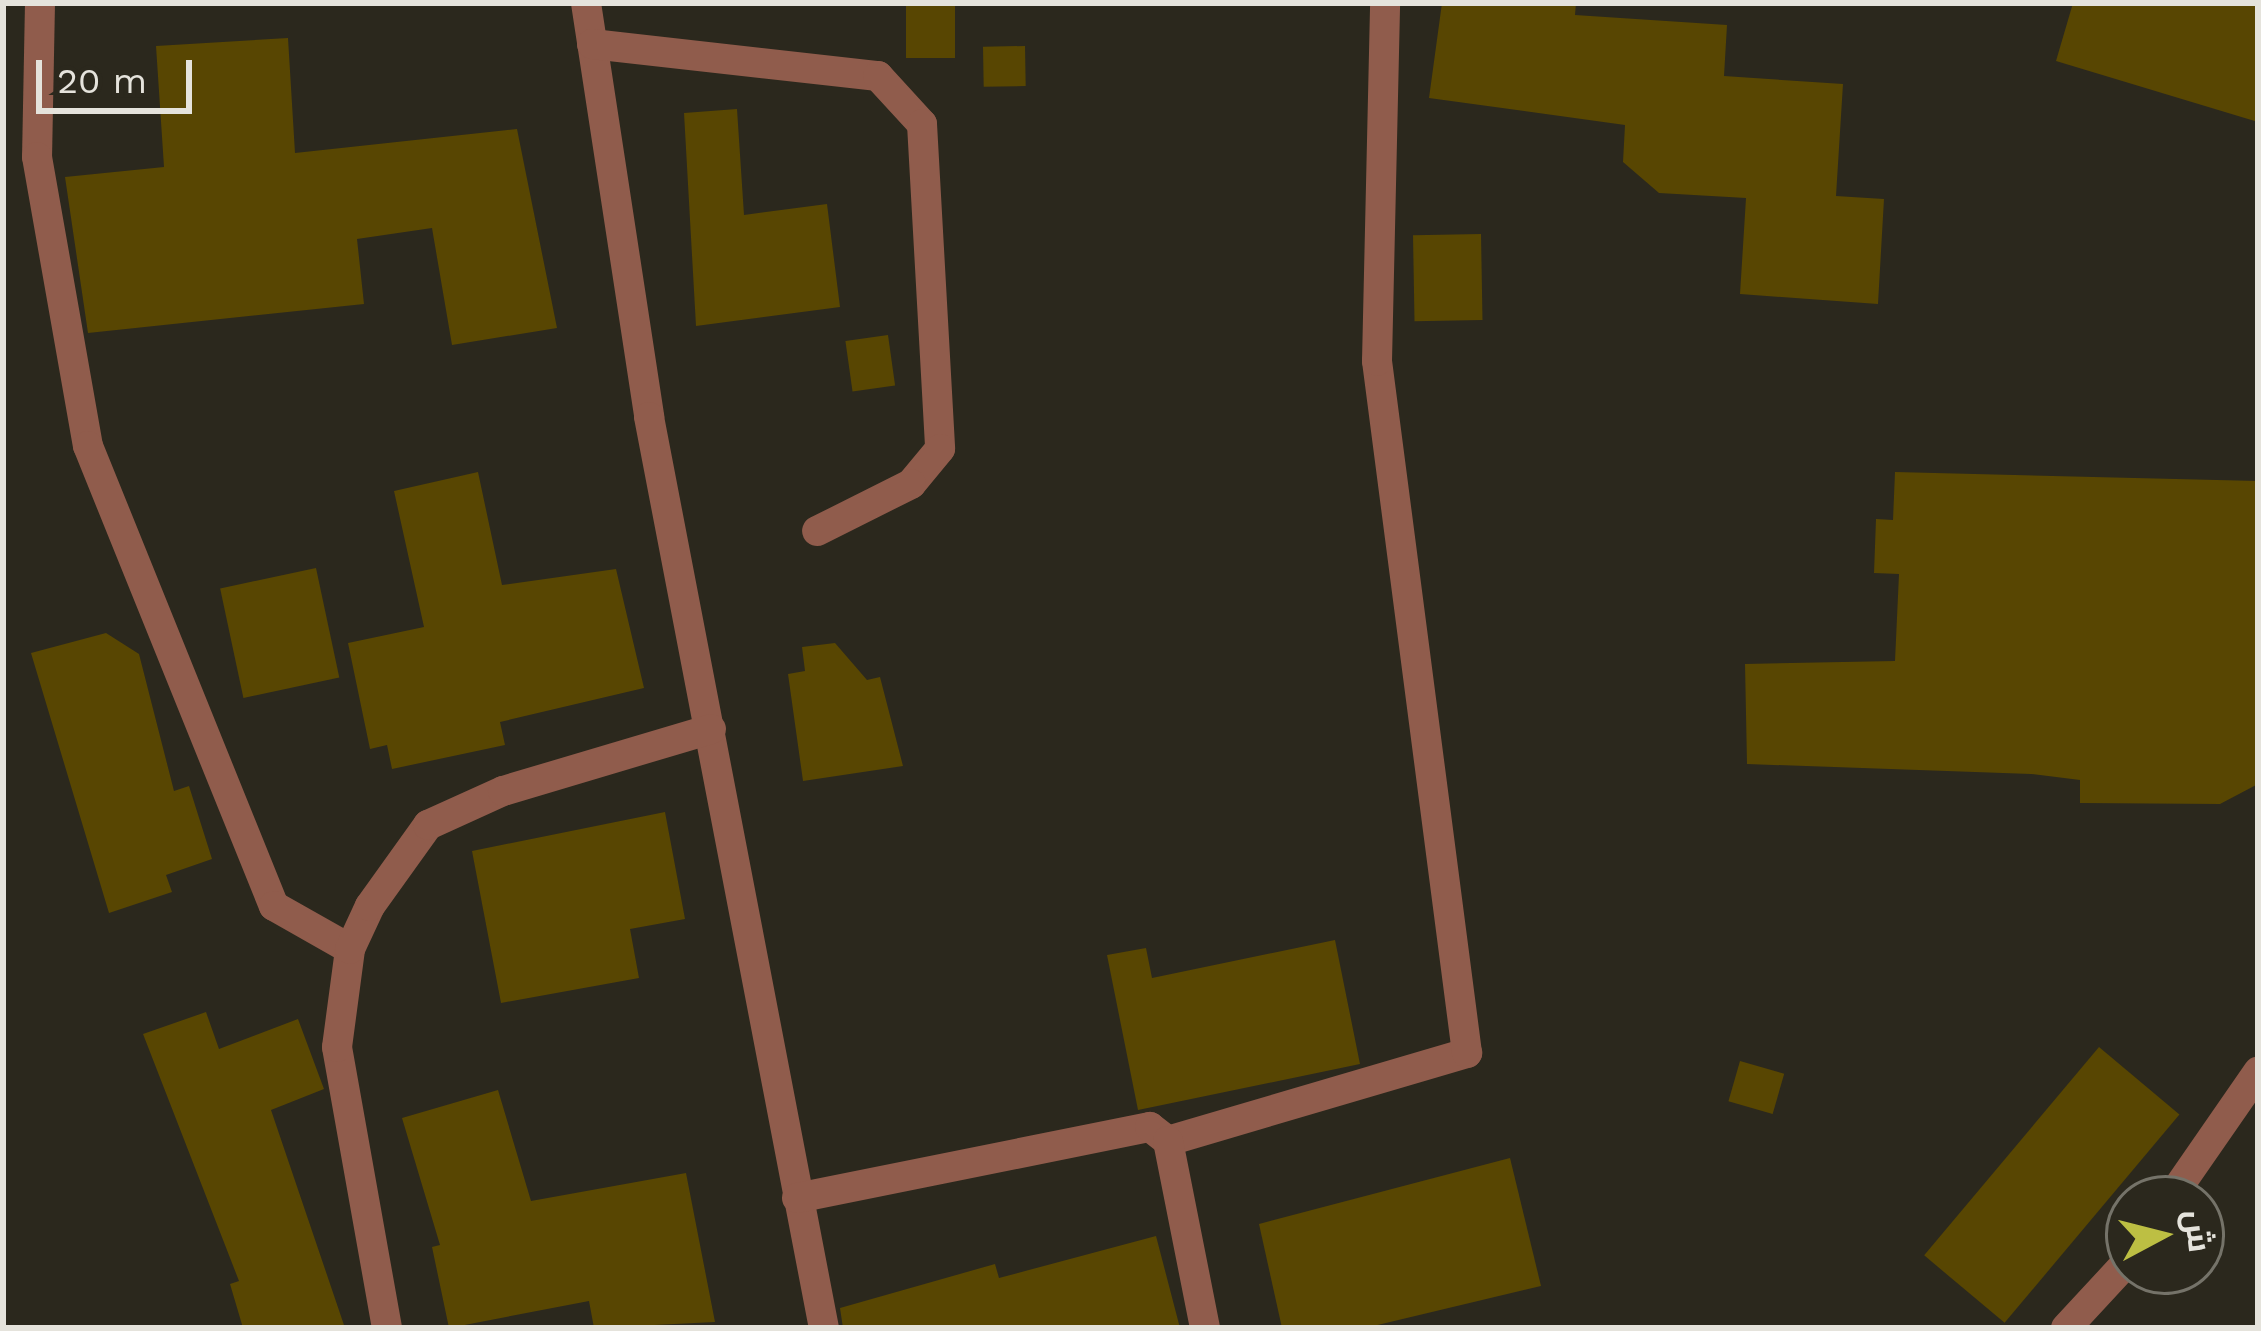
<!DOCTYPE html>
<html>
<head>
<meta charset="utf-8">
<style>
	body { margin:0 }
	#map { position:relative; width:2261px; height:1331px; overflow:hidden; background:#2b281d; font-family:"Work Sans",Cairo,sans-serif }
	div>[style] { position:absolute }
	.building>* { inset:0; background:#584602; transform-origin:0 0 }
	.lane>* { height:30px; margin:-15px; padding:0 15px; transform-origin:15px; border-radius:15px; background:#905c4c }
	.street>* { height:30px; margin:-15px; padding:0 15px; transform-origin:15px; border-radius:15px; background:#905c4c }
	span { translate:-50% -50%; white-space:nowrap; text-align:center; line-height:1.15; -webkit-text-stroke:9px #2b281d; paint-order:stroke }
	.frame { position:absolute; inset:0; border:6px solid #e5e3dc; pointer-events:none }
	.north { position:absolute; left:2105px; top:1175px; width:120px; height:120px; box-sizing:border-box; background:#2b281d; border:3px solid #757369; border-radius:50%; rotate:83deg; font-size:33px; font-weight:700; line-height:48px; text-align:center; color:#e5e3dc }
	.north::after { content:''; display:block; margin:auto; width:42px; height:54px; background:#bdbf43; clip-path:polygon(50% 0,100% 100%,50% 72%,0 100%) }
	.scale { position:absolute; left:36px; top:60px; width:156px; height:54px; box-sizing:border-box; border:6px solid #e5e3dc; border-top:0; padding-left:15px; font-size:36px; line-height:42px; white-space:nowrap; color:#e5e3dc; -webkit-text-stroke:9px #2b281d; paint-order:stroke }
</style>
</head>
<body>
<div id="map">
	<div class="building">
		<i style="left:906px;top:3px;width:49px;height:55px"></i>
		<i style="clip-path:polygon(1442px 3px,1576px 3px,1575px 15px,1727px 25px,1724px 76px,1843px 84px,1836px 196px,1884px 199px,1878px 304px,1740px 294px,1746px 198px,1659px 193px,1623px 162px,1625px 125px,1429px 98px)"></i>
		<i style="clip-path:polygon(2073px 3px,2258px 3px,2258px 122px,2056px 61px)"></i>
		<i style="clip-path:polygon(288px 38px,295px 153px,517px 129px,557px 328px,452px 345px,432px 228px,357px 239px,364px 304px,88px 333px,65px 177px,164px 167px,156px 46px)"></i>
		<i style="left:1025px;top:46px;width:40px;height:42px;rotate:89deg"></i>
		<i style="clip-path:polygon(737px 109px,744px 215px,827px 204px,840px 307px,696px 326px,684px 113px)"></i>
		<i style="left:1481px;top:234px;width:86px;height:68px;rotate:89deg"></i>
		<i style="left:888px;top:335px;width:51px;height:43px;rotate:82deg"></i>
		<i style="clip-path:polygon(478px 472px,502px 585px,616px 569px,644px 688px,500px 722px,505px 745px,392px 769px,387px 745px,370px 749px,348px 643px,424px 627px,394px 491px)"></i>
		<i style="clip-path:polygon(1895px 472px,2258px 481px,2258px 784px,2220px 804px,2080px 803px,2080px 780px,2031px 774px,1747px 764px,1745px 664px,1895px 661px,1899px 574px,1874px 573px,1876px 519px,1893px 520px)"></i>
		<i style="left:316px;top:568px;width:112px;height:98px;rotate:78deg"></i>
		<i style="clip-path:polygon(106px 633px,139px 654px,174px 791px,189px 786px,212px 859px,166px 875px,172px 892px,109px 913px,31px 653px)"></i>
		<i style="clip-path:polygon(835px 643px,867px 680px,880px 677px,903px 766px,803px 781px,788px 674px,805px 671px,802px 647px)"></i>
		<i style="clip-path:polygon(665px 812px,685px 919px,630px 929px,639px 978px,501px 1003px,472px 851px)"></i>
		<i style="clip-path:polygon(1335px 940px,1360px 1064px,1138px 1110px,1107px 955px,1146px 948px,1152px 978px)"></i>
		<i style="clip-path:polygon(206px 1012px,219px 1049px,298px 1019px,324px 1089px,271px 1110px,345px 1328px,243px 1328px,230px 1284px,239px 1281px,143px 1034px)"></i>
		<i style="left:2099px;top:1047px;width:105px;height:272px;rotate:40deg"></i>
		<i style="left:1740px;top:1061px;width:46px;height:42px;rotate:16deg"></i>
		<i style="clip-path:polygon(498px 1090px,531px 1201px,686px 1173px,715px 1322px,594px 1328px,589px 1301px,449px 1328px,432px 1247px,440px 1245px,402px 1118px)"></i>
		<i style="clip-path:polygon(1510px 1158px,1541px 1286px,1365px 1328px,1282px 1328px,1259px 1224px)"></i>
		<i style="clip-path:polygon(1156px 1236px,1180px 1328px,843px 1328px,840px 1308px,995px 1264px,999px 1278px)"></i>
	</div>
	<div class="lane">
		<i style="left:40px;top:3px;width:154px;rotate:91.1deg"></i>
		<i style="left:37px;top:157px;width:293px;rotate:80deg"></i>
		<i style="left:88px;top:446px;width:496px;rotate:68deg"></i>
		<i style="left:274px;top:906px;width:87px;rotate:29.5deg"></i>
	</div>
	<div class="street">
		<i style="left:586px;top:3px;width:419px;rotate:81.3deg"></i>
		<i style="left:649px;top:417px;width:928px;rotate:79.13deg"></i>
		<i style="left:592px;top:44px;width:288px;rotate:6.4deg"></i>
		<i style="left:878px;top:76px;width:65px;rotate:47.5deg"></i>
		<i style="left:922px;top:124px;width:325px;rotate:86.8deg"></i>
		<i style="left:940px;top:449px;width:45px;rotate:129.6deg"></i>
		<i style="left:911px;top:484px;width:105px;rotate:153.4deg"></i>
		<i style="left:1168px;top:1141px;width:312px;rotate:-16.4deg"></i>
		<i style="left:1467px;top:1053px;width:698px;rotate:-97.41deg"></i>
		<i style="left:1377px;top:361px;width:358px;rotate:-88.7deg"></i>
		<i style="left:797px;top:1198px;width:360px;rotate:-11.4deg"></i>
		<i style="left:1150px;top:1127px;width:23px;rotate:38deg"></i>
		<i style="left:1168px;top:1141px;width:191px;rotate:78.8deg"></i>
		<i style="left:2170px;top:1199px;width:155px;rotate:-55.3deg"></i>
		<i style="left:387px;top:1328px;width:285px;rotate:-100.1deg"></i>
		<i style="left:337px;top:1047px;width:99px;rotate:-82.4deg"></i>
		<i style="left:350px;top:949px;width:47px;rotate:-65.1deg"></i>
		<i style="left:370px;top:906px;width:100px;rotate:-54.4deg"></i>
		<i style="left:428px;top:825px;width:82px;rotate:-24.4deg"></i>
		<i style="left:503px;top:791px;width:217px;rotate:-16.6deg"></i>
		<i style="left:2066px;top:1328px;width:93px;rotate:-47.2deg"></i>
	</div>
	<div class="frame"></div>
	<div class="north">ش</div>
	<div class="scale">20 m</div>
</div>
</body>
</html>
